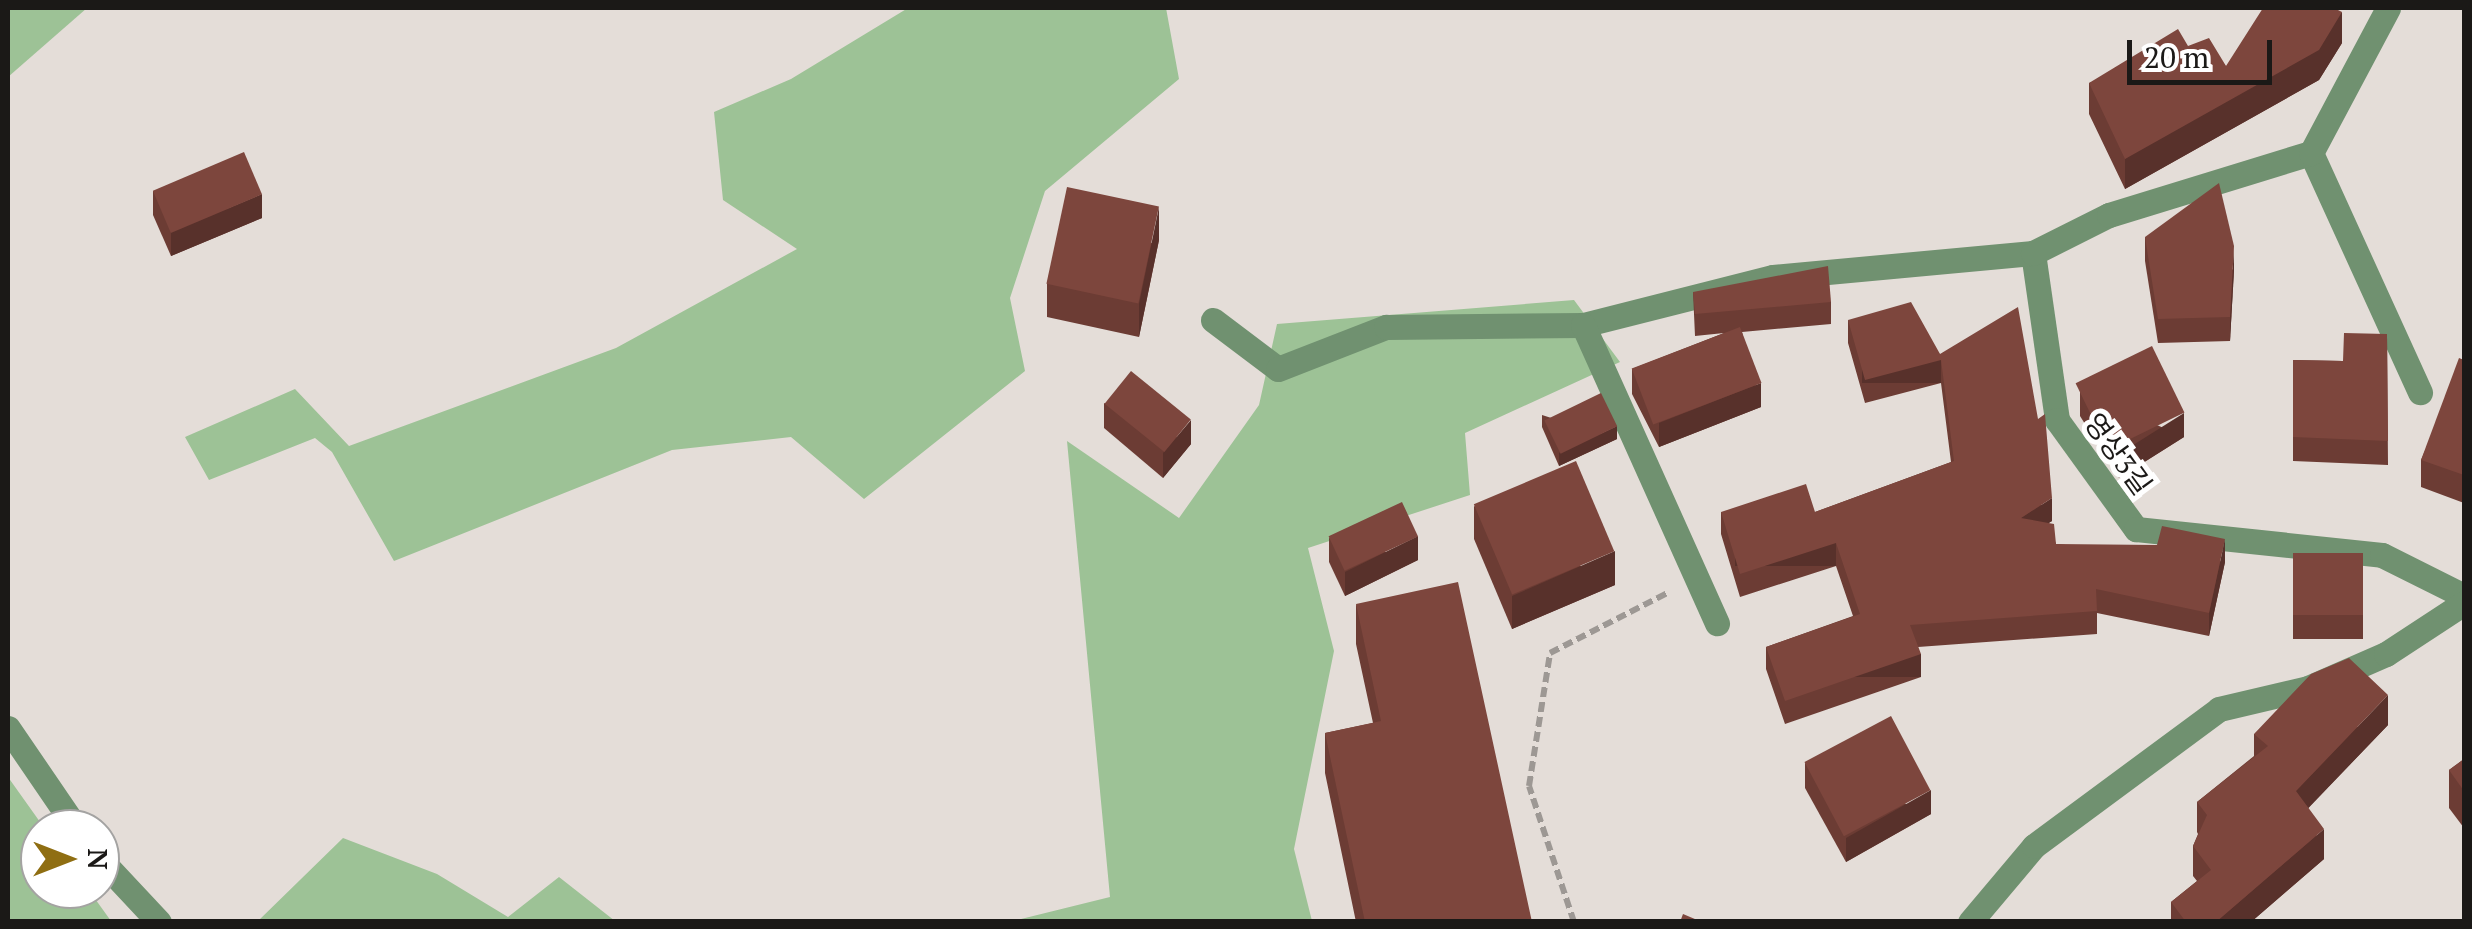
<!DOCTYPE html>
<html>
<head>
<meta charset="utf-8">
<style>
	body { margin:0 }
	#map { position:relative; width:2472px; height:929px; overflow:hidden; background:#e4ddd8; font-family:"PT Serif","Noto Sans KR",serif }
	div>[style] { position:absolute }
	.green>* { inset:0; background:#9dc296 }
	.path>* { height:6px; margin-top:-3px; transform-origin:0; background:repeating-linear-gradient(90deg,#9d9894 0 10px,transparent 0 15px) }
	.minor>* { height:25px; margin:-12.5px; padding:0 12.5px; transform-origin:12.5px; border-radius:12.5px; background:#709170 }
	.wall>* { inset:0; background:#6c3c34; transform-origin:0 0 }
	.shaded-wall>* { inset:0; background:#58312b; transform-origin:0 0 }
	.building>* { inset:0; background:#7d463d; transform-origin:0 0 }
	span { translate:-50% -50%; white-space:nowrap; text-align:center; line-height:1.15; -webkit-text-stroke:10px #fff; paint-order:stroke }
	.street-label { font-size:28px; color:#1b1917 }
	.frame { position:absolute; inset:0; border:10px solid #1b1917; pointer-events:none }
	.north { position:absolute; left:20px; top:809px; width:100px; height:100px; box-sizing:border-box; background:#fff; border:2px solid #a4a3a2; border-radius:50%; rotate:90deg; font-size:28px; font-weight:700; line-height:40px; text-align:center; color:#1b1917 }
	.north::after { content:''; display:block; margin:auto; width:35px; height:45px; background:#8f6e12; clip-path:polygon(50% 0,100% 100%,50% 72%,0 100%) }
	.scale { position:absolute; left:2127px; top:40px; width:145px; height:45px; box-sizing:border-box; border:5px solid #1b1917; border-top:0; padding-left:12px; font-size:30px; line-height:35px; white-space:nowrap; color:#1b1917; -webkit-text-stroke:8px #fff; paint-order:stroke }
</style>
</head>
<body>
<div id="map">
	<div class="green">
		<i style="clip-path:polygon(8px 8px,87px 8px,8px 77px)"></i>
		<i style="clip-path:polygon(908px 8px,1166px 8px,1179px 79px,1045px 191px,1010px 298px,1025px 371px,864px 499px,791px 437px,672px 450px,394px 561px,332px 452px,315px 438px,209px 480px,185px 437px,295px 389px,349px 446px,616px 348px,797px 249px,723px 200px,714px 112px,791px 79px)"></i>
		<i style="clip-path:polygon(1574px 300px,1620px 362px,1465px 433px,1470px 495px,1308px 548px,1334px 651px,1294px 849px,1312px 921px,1009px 922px,1110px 897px,1067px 441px,1179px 518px,1259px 405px,1277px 324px)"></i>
		<i style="clip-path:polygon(8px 777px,45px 829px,40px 889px,88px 889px,111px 921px,8px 921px)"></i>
		<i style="clip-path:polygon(343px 838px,437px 874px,508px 917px,559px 877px,615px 921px,258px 921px)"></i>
	</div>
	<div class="path">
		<i style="left:1574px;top:922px;width:143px;rotate:-108.3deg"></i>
		<i style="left:1529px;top:786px;width:135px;rotate:-81deg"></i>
		<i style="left:1550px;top:653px;width:131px;rotate:-27.1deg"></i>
	</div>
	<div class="minor">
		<i style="left:2311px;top:153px;width:263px;rotate:65.5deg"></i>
		<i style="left:2033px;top:253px;width:169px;rotate:81.8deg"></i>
		<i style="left:2057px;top:420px;width:135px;rotate:54.1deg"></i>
		<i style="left:2136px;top:529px;width:247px;rotate:6deg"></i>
		<i style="left:2382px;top:555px;width:92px;rotate:26.6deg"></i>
		<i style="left:1213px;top:320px;width:81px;rotate:37deg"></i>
		<i style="left:1278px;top:369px;width:116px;rotate:-21.3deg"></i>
		<i style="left:1386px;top:327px;width:197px;rotate:-0.6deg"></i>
		<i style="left:1583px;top:325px;width:196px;rotate:-14.2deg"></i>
		<i style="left:1773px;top:277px;width:261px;rotate:-5.3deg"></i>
		<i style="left:2033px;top:253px;width:85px;rotate:-26.6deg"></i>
		<i style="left:2109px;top:215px;width:211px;rotate:-17.1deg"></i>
		<i style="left:2311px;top:153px;width:164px;rotate:-62deg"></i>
		<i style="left:1583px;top:325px;width:327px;rotate:65.8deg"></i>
		<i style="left:8px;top:728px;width:122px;rotate:55.7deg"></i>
		<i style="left:100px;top:859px;width:86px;rotate:46.9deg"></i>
		<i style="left:1970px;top:922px;width:99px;rotate:-49.9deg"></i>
		<i style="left:2034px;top:846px;width:230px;rotate:-36.5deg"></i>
		<i style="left:2219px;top:709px;width:91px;rotate:-13.3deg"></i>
		<i style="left:2308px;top:688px;width:85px;rotate:-23.6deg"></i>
		<i style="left:2386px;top:654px;width:93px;rotate:-33.2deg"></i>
	</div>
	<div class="wall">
		<i style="clip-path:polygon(2342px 43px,2319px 80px,2125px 189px,2089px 114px,2089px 83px,2188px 46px,2226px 66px)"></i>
		<i style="clip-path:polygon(153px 191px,262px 218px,171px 256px,153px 215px)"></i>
		<i style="clip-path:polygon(2145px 237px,2234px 270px,2230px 341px,2158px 343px,2145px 261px)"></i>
		<i style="clip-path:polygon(1159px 240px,1139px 337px,1047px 317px,1047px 284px)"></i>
		<i style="clip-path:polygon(1693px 292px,1831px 302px,1831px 324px,1742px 332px,1761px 407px,1659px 447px,1632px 394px,1632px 369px,1724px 333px,1695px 336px)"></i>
		<i style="clip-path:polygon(1848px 320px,1940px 354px,2052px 521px,2048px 523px,2056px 544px,2225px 562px,2209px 636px,2097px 613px,2097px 634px,1918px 647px,1921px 677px,1785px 724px,1766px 669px,1766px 647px,1853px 616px,1836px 566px,1740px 597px,1721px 534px,1721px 512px,1815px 512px,1951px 462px,1941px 383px,1865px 403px,1848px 343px)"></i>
		<i style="clip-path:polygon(2387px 334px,2388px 465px,2293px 461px,2293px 360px,2343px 361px)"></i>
		<i style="clip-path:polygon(2464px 360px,2464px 503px,2421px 487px,2421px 460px)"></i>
		<i style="clip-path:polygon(2080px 391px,2184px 437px,2119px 478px,2080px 416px)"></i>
		<i style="clip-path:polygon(1104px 403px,1191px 444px,1163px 478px,1104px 428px)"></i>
		<i style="clip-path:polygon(1542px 415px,1617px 439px,1559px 466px,1542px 427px)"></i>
		<i style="clip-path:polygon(1474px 506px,1615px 585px,1512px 629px,1474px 539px)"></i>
		<i style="clip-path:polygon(1329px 538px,1418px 560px,1345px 596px,1329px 562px)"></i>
		<i style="left:2293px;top:553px;width:70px;height:86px"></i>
		<i style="clip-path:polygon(1356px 604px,1532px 922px,1356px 922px,1325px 773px,1325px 733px,1373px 723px,1356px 644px)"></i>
		<i style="clip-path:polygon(2388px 725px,2308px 808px,2324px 859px,2251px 922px,2171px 922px,2171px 902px,2197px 881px,2193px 876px,2193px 846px,2198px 834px,2197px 832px,2197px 802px,2254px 756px,2254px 734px)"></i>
		<i style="clip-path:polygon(2464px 759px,2464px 828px,2449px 808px,2449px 770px)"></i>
		<i style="clip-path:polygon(1805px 763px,1931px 814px,1846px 862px,1805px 788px)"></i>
	</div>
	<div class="shaded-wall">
		<i style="clip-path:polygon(2342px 12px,2342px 43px,2319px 80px,2125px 189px,2125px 159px)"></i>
		<i style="clip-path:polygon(262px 194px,262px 218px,171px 256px,171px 232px)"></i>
		<i style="clip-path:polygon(1159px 207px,1159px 240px,1139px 337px,1139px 304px)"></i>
		<i style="clip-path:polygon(2234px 246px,2234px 270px,2230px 341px,2230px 317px)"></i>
		<i style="left:1941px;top:360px;width:23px;height:79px;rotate:90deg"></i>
		<i style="clip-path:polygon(1761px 383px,1761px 407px,1659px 447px,1659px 423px)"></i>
		<i style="clip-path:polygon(2184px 413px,2184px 437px,2119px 478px,2119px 454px)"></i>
		<i style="clip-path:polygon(1191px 420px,1191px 444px,1163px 478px,1163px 453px)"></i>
		<i style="clip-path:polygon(1617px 426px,1617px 439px,1559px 466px,1559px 453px)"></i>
		<i style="clip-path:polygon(2052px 498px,2052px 521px,2021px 541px,2021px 518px)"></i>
		<i style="clip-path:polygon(1418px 536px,1418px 560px,1345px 596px,1345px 572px)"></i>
		<i style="clip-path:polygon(2225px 539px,2225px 562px,2209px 636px,2209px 613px)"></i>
		<i style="left:1836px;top:543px;width:23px;height:101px;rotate:90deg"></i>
		<i style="clip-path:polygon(1615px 551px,1615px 585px,1512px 629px,1512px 596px)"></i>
		<i style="left:1921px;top:654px;width:23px;height:144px;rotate:90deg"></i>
		<i style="clip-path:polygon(2388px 695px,2388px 725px,2296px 821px,2296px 791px)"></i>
		<i style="clip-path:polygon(1931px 790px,1931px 814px,1846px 862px,1846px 838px)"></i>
		<i style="clip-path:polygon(2324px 829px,2324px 859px,2251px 922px,2216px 922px)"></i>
	</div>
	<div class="building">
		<i style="clip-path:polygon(2263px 8px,2334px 8px,2342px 12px,2319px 50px,2125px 159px,2089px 83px,2178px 29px,2188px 46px,2209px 38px,2226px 66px)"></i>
		<i style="left:244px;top:152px;width:46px;height:99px;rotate:67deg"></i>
		<i style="clip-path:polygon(2219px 183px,2234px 246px,2230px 317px,2158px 319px,2145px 237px)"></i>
		<i style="left:1067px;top:187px;width:94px;height:99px;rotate:12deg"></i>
		<i style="clip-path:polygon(1828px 266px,1831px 302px,1695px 314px,1693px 292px)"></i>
		<i style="clip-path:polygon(1911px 302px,1940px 354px,2018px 307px,2038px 419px,2045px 414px,2052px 498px,2021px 518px,2054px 524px,2056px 544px,2157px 545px,2162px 526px,2225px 539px,2209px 613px,2096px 589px,2097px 611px,1910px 625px,1921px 654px,1785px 701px,1766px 647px,1860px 614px,1836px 543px,1740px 574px,1721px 512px,1806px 484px,1815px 512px,1954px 461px,1941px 360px,1865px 380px,1848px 320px)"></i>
		<i style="left:1740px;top:327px;width:60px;height:116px;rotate:69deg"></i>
		<i style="clip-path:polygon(2344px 333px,2387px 334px,2388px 441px,2293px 437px,2293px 360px,2343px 361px)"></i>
		<i style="left:2152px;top:346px;width:74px;height:85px;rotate:64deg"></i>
		<i style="clip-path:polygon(2459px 358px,2464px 360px,2464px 475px,2421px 460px)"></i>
		<i style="left:1131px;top:371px;width:77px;height:42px;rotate:39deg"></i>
		<i style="left:1601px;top:393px;width:37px;height:63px;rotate:64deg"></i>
		<i style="left:1576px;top:461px;width:98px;height:111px;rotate:67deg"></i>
		<i style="left:1402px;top:502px;width:38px;height:81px;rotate:65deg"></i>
		<i style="left:2293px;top:553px;width:70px;height:62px"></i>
		<i style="clip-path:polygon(1458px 582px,1532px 922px,1365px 922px,1325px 733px,1381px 721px,1356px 604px)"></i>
		<i style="clip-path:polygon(2349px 658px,2388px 695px,2296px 791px,2324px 829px,2216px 922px,2186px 922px,2171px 902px,2211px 870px,2193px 846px,2207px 815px,2197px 802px,2268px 746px,2254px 734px,2311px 674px)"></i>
		<i style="left:1891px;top:716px;width:84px;height:98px;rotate:62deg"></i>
		<i style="clip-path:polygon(2464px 759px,2464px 791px,2449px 770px)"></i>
		<i style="clip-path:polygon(1683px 914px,1702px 922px,1680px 922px)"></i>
	</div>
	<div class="street-label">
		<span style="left:2118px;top:454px;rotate:54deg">영상3길</span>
	</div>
	<div class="frame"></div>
	<div class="north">N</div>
	<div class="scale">20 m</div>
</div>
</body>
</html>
